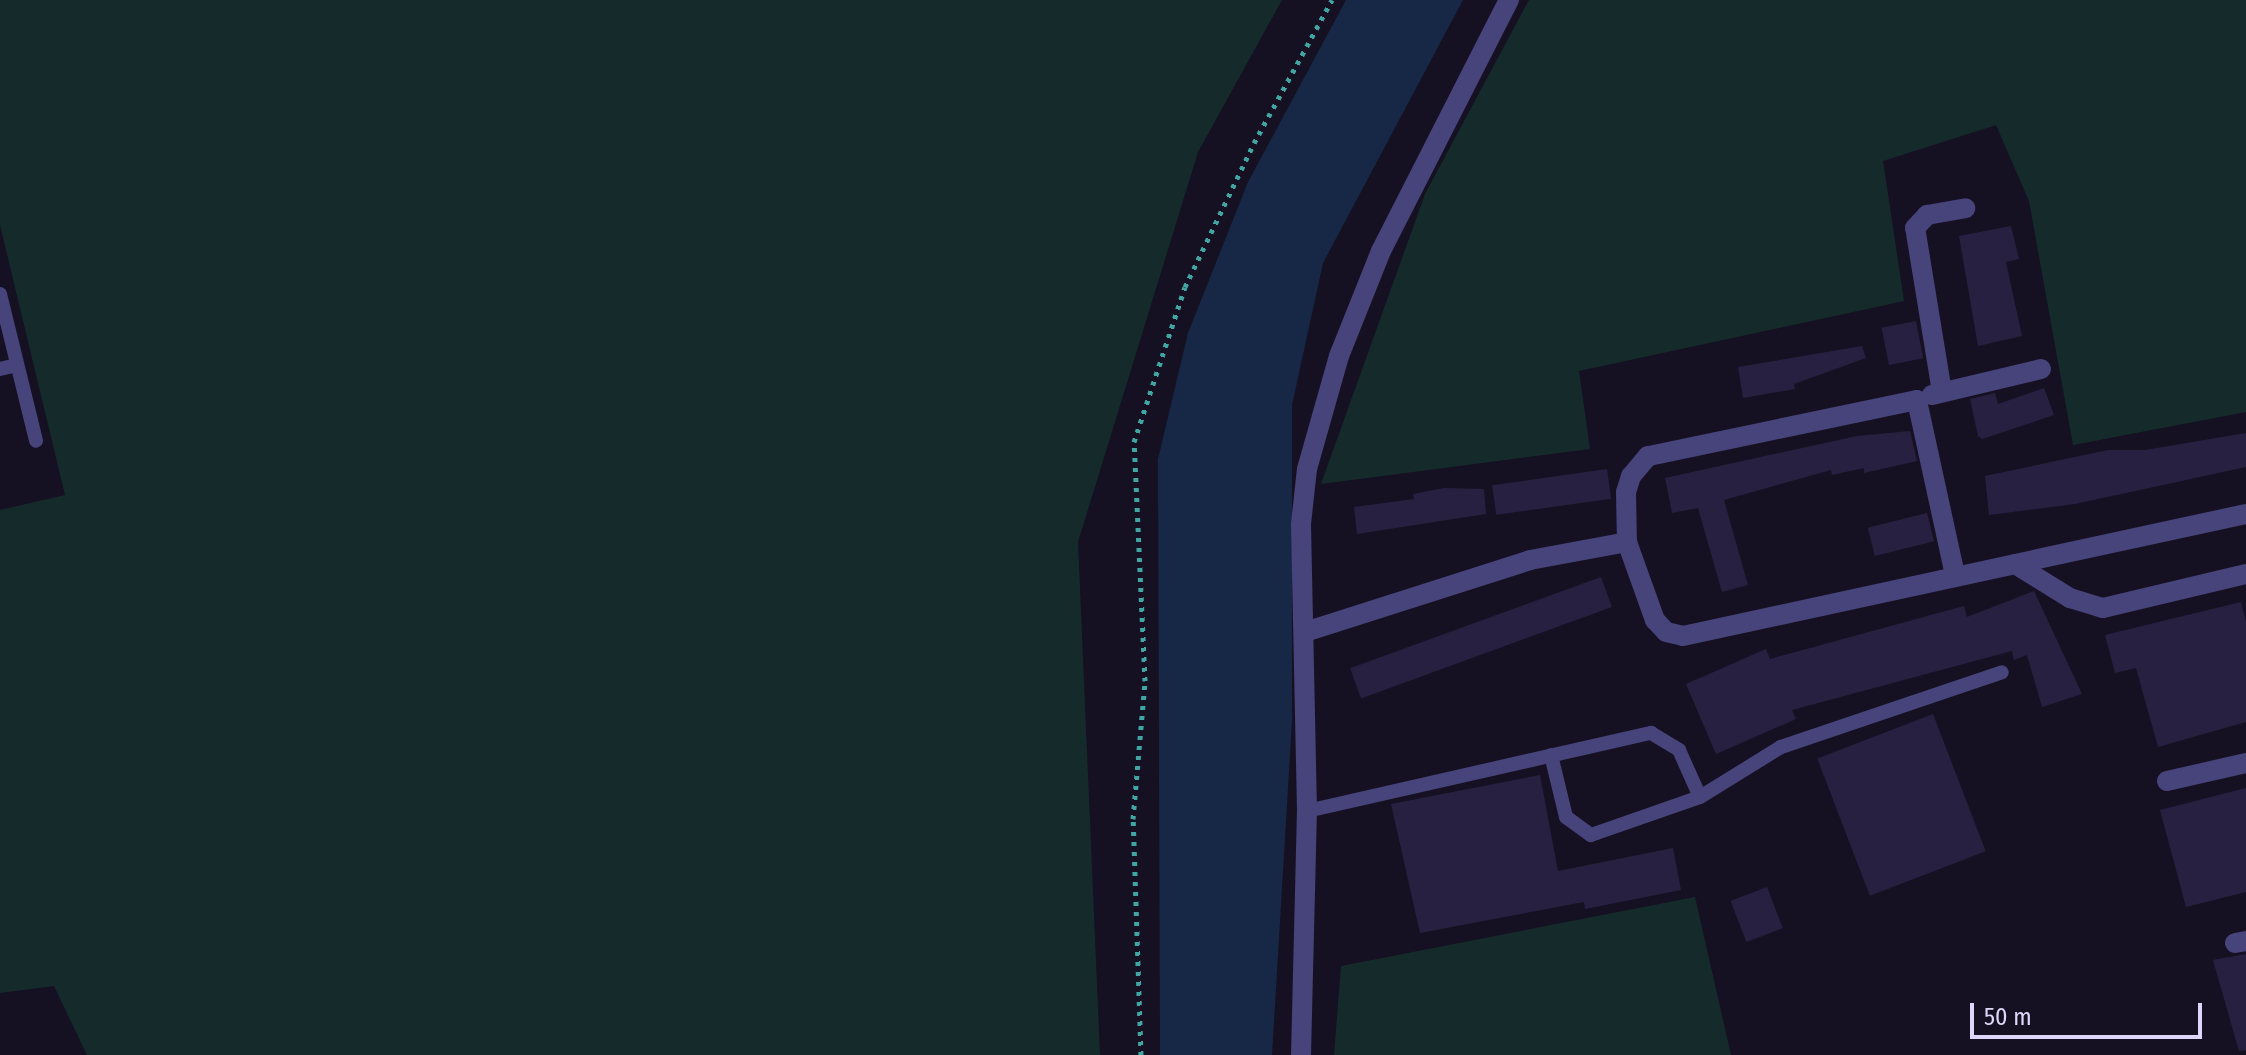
<!DOCTYPE html>
<html>
<head>
<meta charset="utf-8">
<style>
	body { margin:0 }
	#map { position:relative; width:2246px; height:1055px; overflow:hidden; background:#151122; font-family:"Fira Sans Condensed",sans-serif }
	div>[style] { position:absolute }
	.green>* { inset:0; background:#152b2b }
	.water>* { inset:0; background:#172846 }
	.building>* { inset:0; background:#282041; transform-origin:0 0 }
	.path>* { height:5px; margin-top:-2.5px; transform-origin:0; background:repeating-linear-gradient(90deg,#40a6a3 0 4px,transparent 0 10px) }
	.lane>* { height:14px; margin:-7px; padding:0 7px; transform-origin:7px; border-radius:7px; background:#47437b }
	.street>* { height:20px; margin:-10px; padding:0 10px; transform-origin:10px; border-radius:10px; background:#47437b }
	span { translate:-50% -50%; white-space:nowrap; text-align:center; line-height:1.15; -webkit-text-stroke:6px #151122; paint-order:stroke }
	.scale { position:absolute; left:1970px; top:1003px; width:232px; height:36px; box-sizing:border-box; border:4px solid #ddd8f9; border-top:0; padding-left:10px; font-size:24px; line-height:28px; white-space:nowrap; color:#ddd8f9; -webkit-text-stroke:6px #151122; paint-order:stroke }
</style>
</head>
<body>
<div id="map">
	<div class="green">
		<i style="clip-path:polygon(0 0,1282px 0,1198px 152px,1078px 542px,1100px 1055px,87px 1055px,54px 986px,0 993px,0 510px,65px 495px,0 225px)"></i>
		<i style="clip-path:polygon(1529px 0,2246px 0,2246px 412px,2073px 445px,2029px 201px,1996px 125px,1883px 161px,1904px 301px,1579px 371px,1590px 449px,1321px 484px,1425px 194px)"></i>
		<i style="clip-path:polygon(1695px 897px,1731px 1055px,1334px 1055px,1341px 966px)"></i>
	</div>
	<div class="water">
		<i style="clip-path:polygon(1346px 0,1463px 0,1323px 263px,1292px 405px,1292px 721px,1272px 1055px,1160px 1055px,1158px 459px,1188px 333px,1248px 182px)"></i>
	</div>
	<div class="building">
		<i style="clip-path:polygon(2011px 226px,2019px 259px,2006px 262px,2022px 336px,1978px 346px,1959px 236px)"></i>
		<i style="left:1916px;top:321px;width:38px;height:35px;rotate:79deg"></i>
		<i style="clip-path:polygon(1862px 346px,1866px 358px,1794px 384px,1795px 389px,1743px 398px,1738px 367px)"></i>
		<i style="clip-path:polygon(2044px 388px,2054px 415px,1982px 439px,1978px 436px,1970px 399px,1995px 393px,1998px 404px)"></i>
		<i style="clip-path:polygon(1910px 431px,1917px 461px,1864px 473px,1864px 468px,1832px 475px,1831px 470px,1724px 500px,1748px 585px,1722px 592px,1698px 508px,1672px 513px,1665px 478px,1857px 436px)"></i>
		<i style="clip-path:polygon(2246px 433px,2246px 467px,2075px 504px,1989px 515px,1985px 476px,2108px 450px,2145px 450px)"></i>
		<i style="left:1607px;top:469px;width:30px;height:116px;rotate:82deg"></i>
		<i style="clip-path:polygon(1444px 488px,1484px 489px,1486px 514px,1357px 534px,1354px 507px,1414px 499px,1413px 494px)"></i>
		<i style="left:1927px;top:513px;width:29px;height:61px;rotate:76deg"></i>
		<i style="left:1601px;top:577px;width:32px;height:267px;rotate:70deg"></i>
		<i style="clip-path:polygon(2034px 591px,2082px 694px,2042px 707px,2027px 655px,2014px 660px,2012px 651px,1792px 710px,1796px 719px,1716px 754px,1686px 684px,1766px 649px,1770px 659px,1964px 606px,1967px 617px)"></i>
		<i style="clip-path:polygon(2241px 602px,2246px 622px,2246px 722px,2158px 747px,2136px 668px,2115px 673px,2105px 635px)"></i>
		<i style="left:1933px;top:714px;width:147px;height:124px;rotate:69deg"></i>
		<i style="clip-path:polygon(1540px 775px,1558px 871px,1673px 848px,1681px 890px,1585px 909px,1584px 902px,1420px 933px,1391px 804px)"></i>
		<i style="clip-path:polygon(2246px 788px,2246px 892px,2186px 907px,2160px 810px)"></i>
		<i style="left:1767px;top:887px;width:44px;height:39px;rotate:69deg"></i>
		<i style="clip-path:polygon(2246px 954px,2246px 1050px,2239px 1051px,2213px 960px)"></i>
	</div>
	<div class="path">
		<i style="left:1141px;top:1055px;width:236px;rotate:-91.9deg"></i>
		<i style="left:1133px;top:819px;width:139px;rotate:-85deg"></i>
		<i style="left:1145px;top:681px;width:239px;rotate:-92.6deg"></i>
		<i style="left:1134px;top:442px;width:163px;rotate:-71.8deg"></i>
		<i style="left:1185px;top:287px;width:160px;rotate:-64.4deg"></i>
		<i style="left:1254px;top:143px;width:163px;rotate:-61.4deg"></i>
	</div>
	<div class="lane">
		<i style="left:0;top:294px;width:151px;rotate:76.2deg"></i>
		<i style="left:0;top:369px;width:17px;rotate:-13deg"></i>
		<i style="left:1551px;top:755px;width:64px;rotate:76.4deg"></i>
		<i style="left:1566px;top:817px;width:31px;rotate:36deg"></i>
		<i style="left:1591px;top:835px;width:115px;rotate:-19.2deg"></i>
		<i style="left:1307px;top:811px;width:353px;rotate:-12.8deg"></i>
		<i style="left:1651px;top:733px;width:33px;rotate:31deg"></i>
		<i style="left:1679px;top:750px;width:51px;rotate:65.9deg"></i>
		<i style="left:1700px;top:797px;width:95px;rotate:-31.7deg"></i>
		<i style="left:1781px;top:747px;width:233px;rotate:-18.7deg"></i>
	</div>
	<div class="street">
		<i style="left:1942px;top:392px;width:166px;rotate:-99.3deg"></i>
		<i style="left:1915px;top:228px;width:18px;rotate:-47deg"></i>
		<i style="left:1927px;top:215px;width:39px;rotate:-10deg"></i>
		<i style="left:1932px;top:395px;width:112px;rotate:-13.4deg"></i>
		<i style="left:2015px;top:564px;width:65px;rotate:31.7deg"></i>
		<i style="left:2070px;top:598px;width:34px;rotate:17deg"></i>
		<i style="left:2103px;top:608px;width:147px;rotate:-13.4deg"></i>
		<i style="left:1955px;top:575px;width:179px;rotate:-102.3deg"></i>
		<i style="left:1917px;top:400px;width:275px;rotate:168.2deg"></i>
		<i style="left:1648px;top:456px;width:26px;rotate:130deg"></i>
		<i style="left:1631px;top:476px;width:17px;rotate:107deg"></i>
		<i style="left:1626px;top:492px;width:50px;rotate:88.9deg"></i>
		<i style="left:1627px;top:542px;width:83px;rotate:70.3deg"></i>
		<i style="left:1655px;top:620px;width:16px;rotate:47deg"></i>
		<i style="left:1666px;top:632px;width:17px;rotate:13deg"></i>
		<i style="left:1683px;top:636px;width:576px;rotate:-12.23deg"></i>
		<i style="left:1305px;top:632px;width:236px;rotate:-17.7deg"></i>
		<i style="left:1530px;top:560px;width:99px;rotate:-10.5deg"></i>
		<i style="left:2167px;top:781px;width:81px;rotate:-12.8deg"></i>
		<i style="left:2235px;top:943px;width:11px;rotate:-10deg"></i>
		<i style="left:1301px;top:1055px;width:244px;rotate:-88.6deg"></i>
		<i style="left:1307px;top:811px;width:287px;rotate:-91.2deg"></i>
		<i style="left:1301px;top:524px;width:55px;rotate:-83.8deg"></i>
		<i style="left:1307px;top:469px;width:117px;rotate:-74.2deg"></i>
		<i style="left:1339px;top:356px;width:113px;rotate:-68.2deg"></i>
		<i style="left:1381px;top:251px;width:282px;rotate:-63deg"></i>
	</div>
	<div class="scale">50 m</div>
</div>
</body>
</html>
